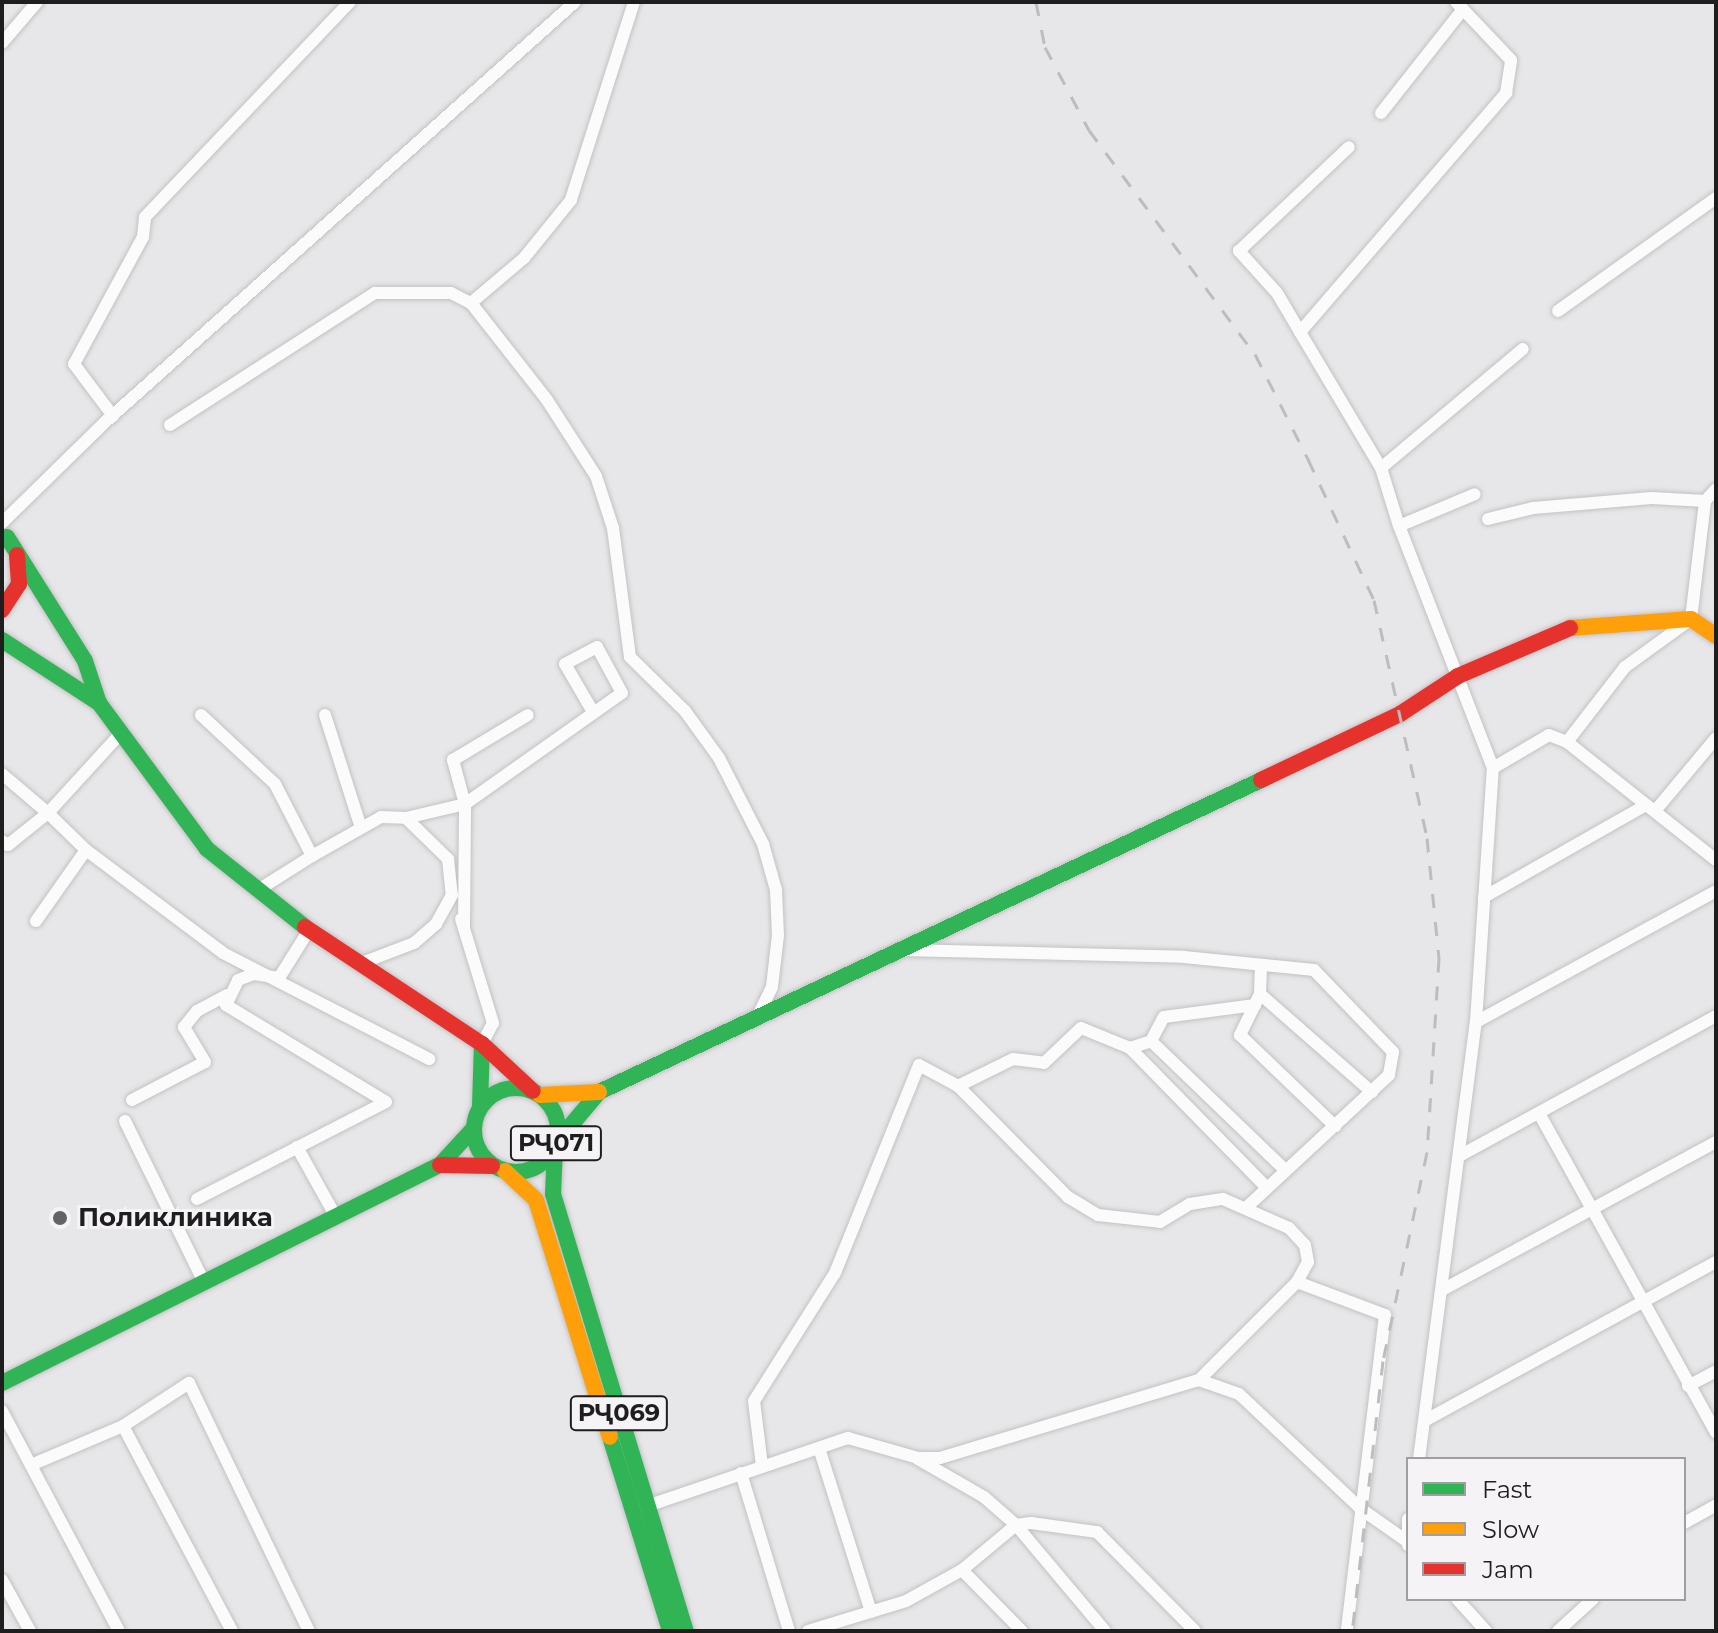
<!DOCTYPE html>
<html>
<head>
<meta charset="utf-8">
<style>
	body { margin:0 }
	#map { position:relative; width:1718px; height:1633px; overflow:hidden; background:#e7e6e8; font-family:Montserrat,sans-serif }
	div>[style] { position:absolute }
	.roads { filter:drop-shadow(0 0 2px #c3c2c3) drop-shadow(0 0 2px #c3c2c3) }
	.street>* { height:12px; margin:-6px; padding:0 6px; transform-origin:6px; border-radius:6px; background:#fbfbfc }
	.fast>* { height:16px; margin:-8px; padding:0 8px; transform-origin:8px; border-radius:8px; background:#30b455 }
	.fast>.ring { margin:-8px; padding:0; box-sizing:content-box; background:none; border:16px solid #30b455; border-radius:50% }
	.slow>* { height:16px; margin:-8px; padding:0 8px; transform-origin:8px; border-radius:8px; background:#ff9f0a }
	.jam>* { height:16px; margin:-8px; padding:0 8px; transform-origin:8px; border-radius:8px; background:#e5322d }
	.rail>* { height:3px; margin-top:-1.5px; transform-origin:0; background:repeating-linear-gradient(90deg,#bdbcbe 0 14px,transparent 0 28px) }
	.dots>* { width:22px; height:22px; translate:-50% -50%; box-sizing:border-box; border:4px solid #f5f3f6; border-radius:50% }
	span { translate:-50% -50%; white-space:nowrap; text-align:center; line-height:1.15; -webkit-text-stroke:6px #f5f3f6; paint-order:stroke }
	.shield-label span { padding:2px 6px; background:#f5f3f6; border:2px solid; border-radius:6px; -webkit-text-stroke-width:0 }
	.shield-label { font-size:24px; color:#1f1e1f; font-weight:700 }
	.poi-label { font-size:26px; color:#1f1e1f; font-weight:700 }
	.left { translate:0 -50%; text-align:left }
	.frame { position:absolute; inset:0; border:4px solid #1f1e1f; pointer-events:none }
	.legend { position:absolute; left:1406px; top:1457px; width:280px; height:144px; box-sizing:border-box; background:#f5f3f6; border:2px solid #9f9ea0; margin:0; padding:10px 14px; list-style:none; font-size:24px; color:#1f1e1f }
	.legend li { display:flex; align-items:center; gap:16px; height:40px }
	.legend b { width:40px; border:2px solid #9f9ea0 }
</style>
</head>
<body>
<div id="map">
	<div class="roads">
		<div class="street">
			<i style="left:634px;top:2px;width:208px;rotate:107.7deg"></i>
			<i style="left:571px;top:200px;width:75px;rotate:129deg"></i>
			<i style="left:524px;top:258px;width:70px;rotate:139.7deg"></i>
			<i style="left:471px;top:303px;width:123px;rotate:51.9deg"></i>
			<i style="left:547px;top:400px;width:90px;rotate:57.2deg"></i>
			<i style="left:596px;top:476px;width:55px;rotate:71.9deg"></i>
			<i style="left:613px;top:528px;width:130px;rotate:82.5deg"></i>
			<i style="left:630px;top:657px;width:77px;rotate:44.5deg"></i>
			<i style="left:685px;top:711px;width:58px;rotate:54.1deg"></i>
			<i style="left:719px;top:758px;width:97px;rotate:62.9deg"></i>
			<i style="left:763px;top:844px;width:48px;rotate:74.2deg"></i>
			<i style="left:776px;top:890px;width:45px;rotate:87.5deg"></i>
			<i style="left:778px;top:935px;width:52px;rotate:96.6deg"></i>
			<i style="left:772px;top:987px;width:30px;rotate:116deg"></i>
			<i style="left:2px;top:43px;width:54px;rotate:-49.5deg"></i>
			<i style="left:1381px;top:113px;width:132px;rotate:-51.7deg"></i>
			<i style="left:1558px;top:311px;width:194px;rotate:-35.6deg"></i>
			<i style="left:1300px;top:332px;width:45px;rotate:-120.5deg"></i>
			<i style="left:1277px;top:293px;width:57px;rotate:-132.1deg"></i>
			<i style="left:1239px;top:251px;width:151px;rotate:-43.4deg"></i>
			<i style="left:113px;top:416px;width:65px;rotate:-126.9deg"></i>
			<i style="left:74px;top:364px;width:145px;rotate:-61.5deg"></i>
			<i style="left:143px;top:237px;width:20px;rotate:-84deg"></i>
			<i style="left:145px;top:217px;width:297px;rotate:-46.4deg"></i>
			<i style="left:170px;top:425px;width:244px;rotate:-32.8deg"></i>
			<i style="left:375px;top:293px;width:76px"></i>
			<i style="left:451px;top:293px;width:22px;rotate:27deg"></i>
			<i style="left:1381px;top:468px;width:158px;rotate:-120.8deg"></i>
			<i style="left:1300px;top:332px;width:316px;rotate:-49.2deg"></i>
			<i style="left:1506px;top:93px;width:33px;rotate:-81deg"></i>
			<i style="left:1511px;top:60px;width:80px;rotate:-133.5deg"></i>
			<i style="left:1488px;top:519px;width:46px;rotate:-13.7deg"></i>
			<i style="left:1533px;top:508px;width:119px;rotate:-4.8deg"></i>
			<i style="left:1652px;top:498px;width:53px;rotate:3.2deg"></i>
			<i style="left:2px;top:523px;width:141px;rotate:-44.4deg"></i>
			<i style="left:103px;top:424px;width:633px;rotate:-41.8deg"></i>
			<i style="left:1399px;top:526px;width:61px;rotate:-107.2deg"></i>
			<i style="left:1381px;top:468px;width:185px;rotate:-40deg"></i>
			<i style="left:201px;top:715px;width:101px;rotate:43deg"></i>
			<i style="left:275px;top:784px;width:81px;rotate:62.8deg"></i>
			<i style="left:312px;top:856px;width:64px;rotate:147.8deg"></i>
			<i style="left:325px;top:715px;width:115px;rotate:72.3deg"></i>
			<i style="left:1567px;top:742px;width:95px;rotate:-52.3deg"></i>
			<i style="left:1625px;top:667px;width:82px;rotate:-36deg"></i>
			<i style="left:1691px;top:619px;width:119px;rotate:-83.2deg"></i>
			<i style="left:1705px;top:501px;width:16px;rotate:-47deg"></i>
			<i style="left:1493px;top:768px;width:65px;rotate:-30.5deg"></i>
			<i style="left:1549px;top:735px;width:19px;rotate:21deg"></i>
			<i style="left:1567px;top:742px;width:190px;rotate:38.4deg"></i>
			<i style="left:2px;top:774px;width:60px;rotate:40.3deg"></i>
			<i style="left:48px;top:813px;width:108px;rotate:-47.6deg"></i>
			<i style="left:1655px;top:811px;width:95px;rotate:-50.1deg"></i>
			<i style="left:406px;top:818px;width:61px;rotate:-13.3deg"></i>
			<i style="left:465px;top:804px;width:46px;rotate:-105.3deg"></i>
			<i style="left:453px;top:760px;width:87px;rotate:-31deg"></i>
			<i style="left:2px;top:841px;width:7px;rotate:34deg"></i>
			<i style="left:8px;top:845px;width:51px;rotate:-38.7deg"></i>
			<i style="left:48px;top:813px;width:53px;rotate:44.2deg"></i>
			<i style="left:86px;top:850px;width:87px;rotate:125.2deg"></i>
			<i style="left:86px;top:850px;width:171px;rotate:36.9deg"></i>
			<i style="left:223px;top:953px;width:232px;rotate:27.2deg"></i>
			<i style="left:312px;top:856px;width:79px;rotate:-29.5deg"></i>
			<i style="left:381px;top:817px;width:25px;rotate:2deg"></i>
			<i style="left:406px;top:818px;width:59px;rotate:44.3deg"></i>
			<i style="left:448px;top:859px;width:36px;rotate:84deg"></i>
			<i style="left:452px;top:895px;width:33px;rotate:119deg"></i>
			<i style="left:436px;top:924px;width:29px;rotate:139deg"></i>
			<i style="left:414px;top:943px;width:59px;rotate:159.1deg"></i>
			<i style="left:1484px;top:897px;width:186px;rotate:-29.6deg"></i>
			<i style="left:461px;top:919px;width:109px;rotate:72.9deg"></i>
			<i style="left:493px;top:1023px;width:24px;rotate:118deg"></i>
			<i style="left:464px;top:926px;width:122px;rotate:-89.5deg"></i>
			<i style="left:465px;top:804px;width:192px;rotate:-35.3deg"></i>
			<i style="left:622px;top:693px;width:52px;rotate:-118.5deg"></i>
			<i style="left:597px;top:647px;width:36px;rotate:152deg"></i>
			<i style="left:565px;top:664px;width:56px;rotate:59.7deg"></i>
			<i style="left:903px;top:950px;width:281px;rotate:1.4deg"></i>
			<i style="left:1184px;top:957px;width:131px;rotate:5.7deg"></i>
			<i style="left:1314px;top:970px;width:114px;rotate:46.1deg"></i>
			<i style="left:1393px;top:1052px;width:23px;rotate:100deg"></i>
			<i style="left:1389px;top:1075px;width:192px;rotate:137.1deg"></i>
			<i style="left:1261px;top:965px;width:29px;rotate:92deg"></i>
			<i style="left:1260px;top:994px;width:46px;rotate:116deg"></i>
			<i style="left:1240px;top:1035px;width:132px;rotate:43.8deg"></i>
			<i style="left:1260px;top:994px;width:149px;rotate:41.2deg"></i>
			<i style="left:1476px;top:1022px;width:273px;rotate:-28.6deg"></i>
			<i style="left:1151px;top:1041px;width:187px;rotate:43.9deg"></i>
			<i style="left:1130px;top:1048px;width:196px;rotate:45.6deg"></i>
			<i style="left:958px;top:1086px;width:61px;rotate:-26.1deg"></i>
			<i style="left:1013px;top:1059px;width:31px;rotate:7deg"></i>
			<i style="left:1044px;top:1063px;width:51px;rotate:-43.4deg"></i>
			<i style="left:1081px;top:1028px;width:53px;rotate:22.2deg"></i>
			<i style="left:1130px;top:1048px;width:22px;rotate:-18deg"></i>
			<i style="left:1151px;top:1041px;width:27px;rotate:-62deg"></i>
			<i style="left:1164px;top:1017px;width:92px;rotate:-7.5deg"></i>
			<i style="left:132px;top:1100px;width:82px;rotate:-27.5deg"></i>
			<i style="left:205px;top:1062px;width:41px;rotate:-121deg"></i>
			<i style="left:184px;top:1027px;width:21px;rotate:-51deg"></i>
			<i style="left:197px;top:1011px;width:34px;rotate:-28deg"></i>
			<i style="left:1540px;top:1115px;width:363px;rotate:61deg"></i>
			<i style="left:125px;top:1121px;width:179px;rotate:63.9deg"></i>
			<i style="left:297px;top:1147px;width:80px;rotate:60.9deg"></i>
			<i style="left:1461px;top:1155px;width:290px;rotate:-28.6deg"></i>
			<i style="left:197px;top:1199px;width:212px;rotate:-27.2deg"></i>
			<i style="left:386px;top:1102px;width:187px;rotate:-148.8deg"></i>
			<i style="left:226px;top:1005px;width:28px;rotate:-64deg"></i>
			<i style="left:238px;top:980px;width:17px;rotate:-21deg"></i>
			<i style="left:254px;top:974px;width:25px;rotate:9deg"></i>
			<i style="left:279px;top:978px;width:57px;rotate:-58deg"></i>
			<i style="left:1297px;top:1282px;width:94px;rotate:20.6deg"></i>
			<i style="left:1385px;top:1315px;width:318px;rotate:96.9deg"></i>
			<i style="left:1444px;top:1289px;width:309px;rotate:-28.4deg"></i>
			<i style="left:1688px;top:1386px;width:32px;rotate:-28deg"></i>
			<i style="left:2px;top:1411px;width:249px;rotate:62deg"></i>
			<i style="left:1426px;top:1420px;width:330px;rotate:-28.6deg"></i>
			<i style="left:123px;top:1426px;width:232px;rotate:62deg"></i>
			<i style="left:819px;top:1448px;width:172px;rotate:72.4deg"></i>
			<i style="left:918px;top:1459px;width:76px;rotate:29.9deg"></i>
			<i style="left:984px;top:1497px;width:43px;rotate:41.2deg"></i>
			<i style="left:1016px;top:1525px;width:138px;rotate:50deg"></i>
			<i style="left:1419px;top:1459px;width:441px;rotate:-82.6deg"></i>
			<i style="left:1476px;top:1022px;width:255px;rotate:-86.2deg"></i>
			<i style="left:1493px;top:768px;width:260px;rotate:-111.2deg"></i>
			<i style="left:1399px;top:526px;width:82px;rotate:-22.8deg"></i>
			<i style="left:31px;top:1465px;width:100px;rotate:-23deg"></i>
			<i style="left:123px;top:1426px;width:79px;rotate:-33.1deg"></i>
			<i style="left:189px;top:1383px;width:276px;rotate:64.2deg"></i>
			<i style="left:762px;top:1466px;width:65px;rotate:-97deg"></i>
			<i style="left:754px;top:1401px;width:151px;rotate:-57.7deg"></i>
			<i style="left:835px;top:1273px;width:224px;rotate:-68deg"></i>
			<i style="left:919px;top:1065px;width:44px;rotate:28.3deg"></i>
			<i style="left:958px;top:1086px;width:156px;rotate:45.3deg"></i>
			<i style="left:1068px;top:1197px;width:35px;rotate:31deg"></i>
			<i style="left:1098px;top:1215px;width:62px;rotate:6.4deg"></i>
			<i style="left:1160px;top:1222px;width:35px;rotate:-31deg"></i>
			<i style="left:1190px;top:1204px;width:33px;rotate:-9deg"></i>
			<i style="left:1223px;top:1199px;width:72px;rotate:23.7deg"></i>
			<i style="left:1289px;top:1228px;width:23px;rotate:47deg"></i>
			<i style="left:1305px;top:1245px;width:17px;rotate:80deg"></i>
			<i style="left:1308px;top:1262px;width:23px;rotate:119deg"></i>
			<i style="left:1297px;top:1282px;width:139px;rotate:135deg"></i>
			<i style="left:741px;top:1473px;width:165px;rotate:73.1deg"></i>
			<i style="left:641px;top:1508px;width:219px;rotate:-18.7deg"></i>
			<i style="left:848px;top:1438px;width:73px;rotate:15.9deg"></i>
			<i style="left:918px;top:1458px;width:22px"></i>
			<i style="left:940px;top:1458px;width:270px;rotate:-16.8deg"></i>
			<i style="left:1199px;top:1380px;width:42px;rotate:19.3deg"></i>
			<i style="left:1239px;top:1394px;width:168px;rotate:43.3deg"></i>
			<i style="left:1361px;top:1509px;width:57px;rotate:35.1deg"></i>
			<i style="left:1408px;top:1519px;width:26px;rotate:90deg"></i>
			<i style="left:1684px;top:1523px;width:37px;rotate:-29deg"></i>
			<i style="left:962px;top:1570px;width:86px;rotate:45.5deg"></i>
			<i style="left:2px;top:1580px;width:58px;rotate:61.2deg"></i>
			<i style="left:1457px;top:1599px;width:43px;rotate:47.8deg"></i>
			<i style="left:808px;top:1631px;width:102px;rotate:-17deg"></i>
			<i style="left:906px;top:1601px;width:64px;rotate:-29deg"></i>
			<i style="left:962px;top:1570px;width:70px;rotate:-39.8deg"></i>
			<i style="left:1016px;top:1525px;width:15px;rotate:-8deg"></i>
			<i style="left:1031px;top:1523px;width:67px;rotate:7.8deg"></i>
			<i style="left:1097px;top:1532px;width:139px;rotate:45.3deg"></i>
			<i style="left:1558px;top:1631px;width:47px;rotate:-42.4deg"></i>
		</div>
		<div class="fast">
			<i style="left:7px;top:537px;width:146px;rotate:57.8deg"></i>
			<i style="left:85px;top:661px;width:44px;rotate:71.6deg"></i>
			<i style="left:99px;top:703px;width:182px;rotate:53.5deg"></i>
			<i style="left:207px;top:849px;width:125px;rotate:38.5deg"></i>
			<i style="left:2px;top:640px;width:116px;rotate:33deg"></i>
			<i class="ring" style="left:474px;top:1088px;width:68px;height:68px"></i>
			<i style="left:480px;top:1106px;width:62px;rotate:-88.2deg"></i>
			<i style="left:556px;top:1143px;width:67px;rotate:-49.9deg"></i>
			<i style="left:599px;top:1092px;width:732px;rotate:-25.23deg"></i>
			<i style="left:555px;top:1147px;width:47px;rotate:92.4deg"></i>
			<i style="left:553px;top:1194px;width:457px;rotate:73.1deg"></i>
			<i style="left:2px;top:1383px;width:489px;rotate:-26.5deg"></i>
			<i style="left:440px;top:1165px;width:49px;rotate:-47.5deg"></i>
			<i style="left:610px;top:1437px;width:203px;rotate:72.8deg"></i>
		</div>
		<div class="slow">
			<i style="left:1570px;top:628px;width:121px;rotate:-4.3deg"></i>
			<i style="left:1691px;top:619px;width:30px;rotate:34deg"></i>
			<i style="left:540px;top:1095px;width:59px;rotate:-2.9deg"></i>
			<i style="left:505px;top:1171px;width:42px;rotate:43.1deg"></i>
			<i style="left:536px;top:1200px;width:248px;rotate:72.7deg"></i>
		</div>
		<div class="jam">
			<i style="left:2px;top:610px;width:31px;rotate:-57deg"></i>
			<i style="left:19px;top:584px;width:29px;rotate:-94deg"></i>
			<i style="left:1261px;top:780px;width:154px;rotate:-25.4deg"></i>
			<i style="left:1400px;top:714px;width:69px;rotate:-33.2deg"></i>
			<i style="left:1458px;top:676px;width:122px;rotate:-23.2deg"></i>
			<i style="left:305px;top:927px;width:212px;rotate:33.5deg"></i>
			<i style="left:482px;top:1044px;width:69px;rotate:42.7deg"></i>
			<i style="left:440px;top:1165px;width:52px;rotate:1.1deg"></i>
		</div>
	</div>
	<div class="rail">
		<i style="left:1036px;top:2px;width:46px;rotate:78.7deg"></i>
		<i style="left:1045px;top:47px;width:94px;rotate:62.1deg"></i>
		<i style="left:1089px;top:130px;width:279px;rotate:53.5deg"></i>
		<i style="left:1255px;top:354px;width:118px;rotate:63.2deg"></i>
		<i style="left:1308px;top:459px;width:156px;rotate:64.9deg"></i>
		<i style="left:1374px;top:600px;width:244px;rotate:77.4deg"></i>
		<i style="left:1427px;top:838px;width:121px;rotate:84.3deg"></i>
		<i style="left:1439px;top:958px;width:194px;rotate:93.5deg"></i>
		<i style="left:1427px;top:1152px;width:214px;rotate:101.9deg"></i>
		<i style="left:1383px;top:1361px;width:272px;rotate:96.5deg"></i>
	</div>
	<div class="dots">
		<i style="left:60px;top:1218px;background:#656465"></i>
	</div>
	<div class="shield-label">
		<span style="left:556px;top:1143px">РҶ071</span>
		<span style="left:619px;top:1413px">РҶ069</span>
	</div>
	<div class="poi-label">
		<span class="left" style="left:78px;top:1218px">Поликлиника</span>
	</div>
	<div class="frame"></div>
	<ul class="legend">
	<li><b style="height:10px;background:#30b455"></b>Fast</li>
	<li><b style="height:10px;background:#ff9f0a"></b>Slow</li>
	<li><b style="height:10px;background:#e5322d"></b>Jam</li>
	</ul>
</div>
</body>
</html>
